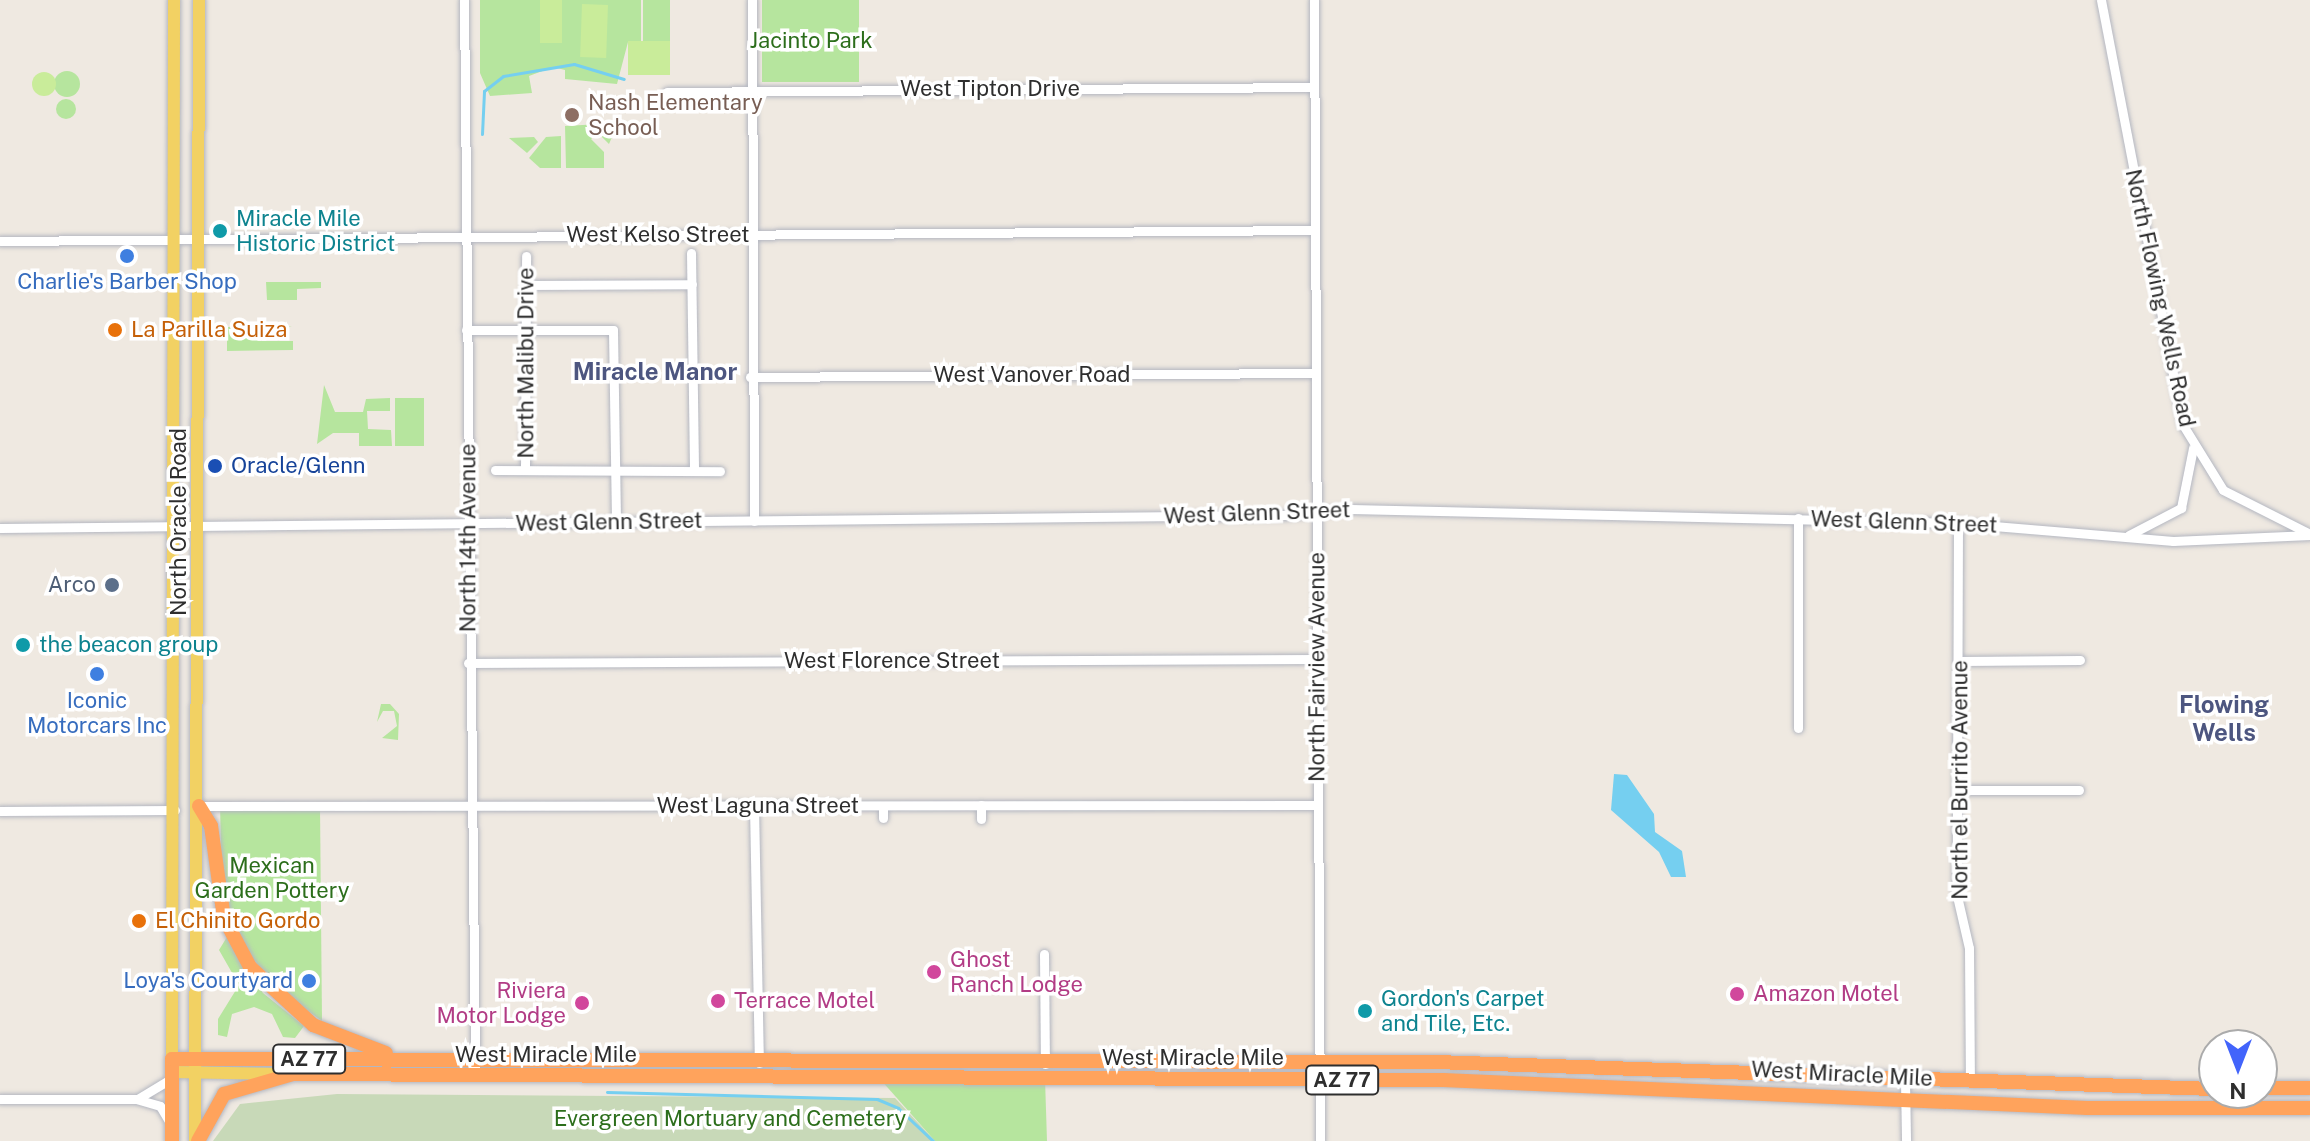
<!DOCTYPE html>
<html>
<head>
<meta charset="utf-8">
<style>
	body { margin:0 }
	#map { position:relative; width:2310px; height:1141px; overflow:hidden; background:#efe9e1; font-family:"Public Sans",sans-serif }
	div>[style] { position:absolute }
	.green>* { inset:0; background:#b6e59e; transform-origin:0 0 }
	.round { border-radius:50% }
	.cemetery>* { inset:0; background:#c8d9b8 }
	.pitch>* { inset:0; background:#c9ec9a; transform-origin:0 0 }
	.water>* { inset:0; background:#75cff0 }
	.stream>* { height:3px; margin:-1.5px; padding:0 1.5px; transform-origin:1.5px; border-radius:1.5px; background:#75cff0 }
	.roads { filter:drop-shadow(0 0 2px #b4b7c1) drop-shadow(0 0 2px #b4b7c1) }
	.minor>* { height:9px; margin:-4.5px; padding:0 4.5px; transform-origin:4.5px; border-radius:4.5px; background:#fff }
	.major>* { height:12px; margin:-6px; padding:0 6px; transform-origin:6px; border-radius:6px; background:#f2d163 }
	.highway>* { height:14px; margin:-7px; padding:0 7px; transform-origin:7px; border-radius:7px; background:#ffa35c }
	.dots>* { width:22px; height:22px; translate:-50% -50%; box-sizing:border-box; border:4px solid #fff; border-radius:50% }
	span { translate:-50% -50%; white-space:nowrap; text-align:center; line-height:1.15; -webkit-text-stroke:7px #fff; paint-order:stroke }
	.shield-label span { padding:2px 6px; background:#fff; border:2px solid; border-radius:6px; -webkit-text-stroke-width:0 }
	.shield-label { font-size:20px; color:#2e2e2e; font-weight:700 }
	.park-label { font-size:22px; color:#2c6e1b }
	.street-label { font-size:22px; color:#2e2e2e }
	.education-label { font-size:22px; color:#785e54 }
	.left { translate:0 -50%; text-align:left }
	.culture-label { font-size:22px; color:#0d838f }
	.shop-label { font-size:22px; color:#366cbe }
	.right { translate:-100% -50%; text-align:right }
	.food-label { font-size:22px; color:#c56008 }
	.transit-label { font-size:22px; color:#164399 }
	.service-label { font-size:22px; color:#4e5e75 }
	.hotel-label { font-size:22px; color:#b23c85 }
	.neighbourhood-label { font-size:24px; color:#4d5680; font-weight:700 }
	.north { position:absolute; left:2198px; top:1029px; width:80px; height:80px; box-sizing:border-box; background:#fff; border:2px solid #ababab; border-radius:50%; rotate:180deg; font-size:22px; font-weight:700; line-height:32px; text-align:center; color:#2e2e2e }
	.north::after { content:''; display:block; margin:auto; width:28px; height:36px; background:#4264fb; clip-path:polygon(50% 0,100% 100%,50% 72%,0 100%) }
</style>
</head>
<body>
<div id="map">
	<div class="green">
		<i style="clip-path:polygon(480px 0,641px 0,641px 42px,628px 42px,617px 84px,565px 79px,565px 70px,553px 67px,529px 76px,532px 93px,490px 96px,480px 73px)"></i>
		<i style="left:643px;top:0;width:27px;height:42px"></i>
		<i style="left:762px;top:0;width:97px;height:82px"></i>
		<i class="round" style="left:54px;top:71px;width:26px;height:26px"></i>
		<i class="round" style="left:56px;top:99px;width:20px;height:20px"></i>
		<i style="clip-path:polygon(618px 123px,609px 144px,598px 133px,591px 139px,604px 152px,604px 168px,566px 168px,565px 126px)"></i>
		<i style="clip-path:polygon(561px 136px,561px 168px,540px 168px,529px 158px,546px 137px)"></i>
		<i style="clip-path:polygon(534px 137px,538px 142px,527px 153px,509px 138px)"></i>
		<i style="clip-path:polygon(266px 282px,321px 282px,321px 288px,297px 289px,297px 300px,267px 300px)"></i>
		<i style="clip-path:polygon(292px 326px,259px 332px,258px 341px,293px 341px,293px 350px,227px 351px,227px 327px)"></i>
		<i style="clip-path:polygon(324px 385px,335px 412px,363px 412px,366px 399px,390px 398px,390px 411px,367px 411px,368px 429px,391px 430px,392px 446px,359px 446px,359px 433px,333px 433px,317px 444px)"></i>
		<i style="left:395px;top:398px;width:29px;height:48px"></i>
		<i style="clip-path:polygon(381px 704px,390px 704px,399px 714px,398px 740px,382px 738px,397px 726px,394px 711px,383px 711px,377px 722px)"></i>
		<i style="clip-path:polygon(220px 806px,320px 807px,322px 1021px,274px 986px,235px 935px,222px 884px)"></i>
		<i style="clip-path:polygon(227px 937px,263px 993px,304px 1026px,295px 1038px,283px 1037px,272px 1014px,254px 1007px,232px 1014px,227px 1037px,218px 1035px,218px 1019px,239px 985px,219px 950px)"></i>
		<i style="clip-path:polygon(880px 1079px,1045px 1079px,1047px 1141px,935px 1141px)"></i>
	</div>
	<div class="cemetery">
		<i style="clip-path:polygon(337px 1094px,895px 1098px,935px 1141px,213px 1141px,240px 1104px)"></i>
	</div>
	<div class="pitch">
		<i style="left:540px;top:0;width:22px;height:43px"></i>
		<i style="left:582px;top:4px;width:26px;height:53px;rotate:2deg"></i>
		<i style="left:670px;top:41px;width:34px;height:42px;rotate:90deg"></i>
		<i class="round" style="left:32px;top:72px;width:24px;height:24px"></i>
	</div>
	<div class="water">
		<i style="clip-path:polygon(1614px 774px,1627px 775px,1654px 814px,1655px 832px,1682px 851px,1686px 877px,1671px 877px,1659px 852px,1611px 810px)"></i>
	</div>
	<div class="stream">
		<i style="left:482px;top:134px;width:43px;rotate:-87.3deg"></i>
		<i style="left:484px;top:91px;width:24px;rotate:-38deg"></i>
		<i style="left:503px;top:76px;width:72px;rotate:-9.6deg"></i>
		<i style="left:574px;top:64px;width:52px;rotate:16.7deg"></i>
		<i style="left:607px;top:1092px;width:270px;rotate:1.5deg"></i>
		<i style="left:877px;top:1099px;width:23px;rotate:23deg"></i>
		<i style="left:898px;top:1108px;width:48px;rotate:43.3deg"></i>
	</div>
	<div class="roads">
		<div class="minor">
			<i style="left:464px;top:0;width:1077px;rotate:89.41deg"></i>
			<i style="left:752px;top:0;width:521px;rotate:89.78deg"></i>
			<i style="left:1314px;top:0;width:1141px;rotate:89.7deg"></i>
			<i style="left:2101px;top:0;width:433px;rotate:79.1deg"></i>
			<i style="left:2183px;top:425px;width:76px;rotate:58.4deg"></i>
			<i style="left:2223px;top:490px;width:97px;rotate:26.8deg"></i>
			<i style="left:667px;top:92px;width:646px;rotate:-0.44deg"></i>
			<i style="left:0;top:241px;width:1315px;rotate:-0.48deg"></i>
			<i style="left:691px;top:253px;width:218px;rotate:89.2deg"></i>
			<i style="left:526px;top:285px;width:166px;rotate:-0.3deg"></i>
			<i style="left:466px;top:330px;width:147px"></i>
			<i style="left:613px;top:330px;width:192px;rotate:89.1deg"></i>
			<i style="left:750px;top:377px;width:565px;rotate:-0.41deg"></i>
			<i style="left:495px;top:470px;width:225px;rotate:0.3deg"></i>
			<i style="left:525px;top:470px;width:214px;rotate:-89.7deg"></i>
			<i style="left:1798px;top:518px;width:210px;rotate:90deg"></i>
			<i style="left:1958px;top:523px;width:373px;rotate:90.2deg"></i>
			<i style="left:1957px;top:896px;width:53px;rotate:77deg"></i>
			<i style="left:1969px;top:948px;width:134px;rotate:89.6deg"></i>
			<i style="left:0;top:528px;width:1284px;rotate:-0.58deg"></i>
			<i style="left:1284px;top:515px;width:67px;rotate:-5.1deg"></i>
			<i style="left:1351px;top:509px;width:607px;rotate:1.32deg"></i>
			<i style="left:1958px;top:523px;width:216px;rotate:4.8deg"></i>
			<i style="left:2173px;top:541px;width:137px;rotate:-2.5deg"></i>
			<i style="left:2129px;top:535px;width:59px;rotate:-27.4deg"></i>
			<i style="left:2181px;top:508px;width:61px;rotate:-78.7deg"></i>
			<i style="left:1959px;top:661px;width:121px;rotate:-0.5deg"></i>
			<i style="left:468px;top:663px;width:848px;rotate:-0.27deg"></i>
			<i style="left:1958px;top:790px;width:121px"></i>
			<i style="left:981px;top:805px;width:14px;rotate:90deg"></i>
			<i style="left:199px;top:806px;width:1119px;rotate:-0.05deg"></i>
			<i style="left:754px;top:806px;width:257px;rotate:88.9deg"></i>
			<i style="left:883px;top:806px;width:12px;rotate:90deg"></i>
			<i style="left:0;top:811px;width:175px;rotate:-0.3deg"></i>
			<i style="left:1044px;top:954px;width:110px;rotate:89.5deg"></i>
			<i style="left:1905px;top:1081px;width:60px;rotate:89deg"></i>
			<i style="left:139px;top:1098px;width:39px;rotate:-31deg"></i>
			<i style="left:0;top:1099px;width:136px"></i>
			<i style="left:136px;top:1099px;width:25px;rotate:16deg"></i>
			<i style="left:160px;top:1106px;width:17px;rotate:59deg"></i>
		</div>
		<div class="major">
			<i style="left:172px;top:1059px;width:1059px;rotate:-89.89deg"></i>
			<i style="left:172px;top:1072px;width:109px;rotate:1.1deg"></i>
			<i style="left:195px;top:1141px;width:1141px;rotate:-89.8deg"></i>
		</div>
		<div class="highway">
			<i style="left:199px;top:806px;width:23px;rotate:59deg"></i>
			<i style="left:211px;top:826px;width:93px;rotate:82deg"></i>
			<i style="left:224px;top:918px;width:55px;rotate:62deg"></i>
			<i style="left:250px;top:967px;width:86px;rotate:42.6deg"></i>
			<i style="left:313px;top:1025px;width:78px;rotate:21deg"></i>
			<i style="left:2262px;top:1088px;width:48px"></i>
			<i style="left:172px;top:1141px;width:82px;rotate:-90deg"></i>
			<i style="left:172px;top:1059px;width:1264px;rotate:0.14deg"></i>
			<i style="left:1436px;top:1062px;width:778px;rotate:1.99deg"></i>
			<i style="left:198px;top:1141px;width:54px;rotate:-61deg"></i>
			<i style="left:224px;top:1094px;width:72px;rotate:-16.2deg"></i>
			<i style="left:293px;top:1074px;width:1150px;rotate:0.3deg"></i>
			<i style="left:1443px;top:1080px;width:645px;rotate:2.49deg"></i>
			<i style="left:2087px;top:1108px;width:223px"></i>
		</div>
	</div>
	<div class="dots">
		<i style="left:572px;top:115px;background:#8d6e63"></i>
		<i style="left:220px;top:231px;background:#0f9aa8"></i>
		<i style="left:127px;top:256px;background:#3f7fe0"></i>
		<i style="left:115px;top:330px;background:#e8710a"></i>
		<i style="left:215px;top:466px;background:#1a4fb4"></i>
		<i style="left:112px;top:585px;background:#5c6f8a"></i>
		<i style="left:23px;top:645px;background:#0f9aa8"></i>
		<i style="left:97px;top:674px;background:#3f7fe0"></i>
		<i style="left:139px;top:921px;background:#e8710a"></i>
		<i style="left:934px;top:972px;background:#d1479c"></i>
		<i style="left:309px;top:981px;background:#3f7fe0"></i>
		<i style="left:1737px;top:994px;background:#d1479c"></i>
		<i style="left:718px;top:1001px;background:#d1479c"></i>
		<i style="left:582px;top:1003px;background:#d1479c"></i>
		<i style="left:1365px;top:1011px;background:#0f9aa8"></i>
	</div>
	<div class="shield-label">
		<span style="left:309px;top:1059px">AZ 77</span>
		<span style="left:1342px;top:1080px">AZ 77</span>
	</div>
	<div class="park-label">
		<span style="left:811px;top:41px">Jacinto Park</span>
		<span style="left:272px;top:878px">Mexican<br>Garden Pottery</span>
		<span style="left:730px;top:1119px">Evergreen Mortuary and Cemetery</span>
	</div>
	<div class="street-label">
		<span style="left:990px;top:89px">West Tipton Drive</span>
		<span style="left:658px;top:235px">West Kelso Street</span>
		<span style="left:2160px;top:298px;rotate:78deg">North Flowing Wells Road</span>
		<span style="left:526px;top:363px;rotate:-90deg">North Malibu Drive</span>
		<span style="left:1032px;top:375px">West Vanover Road</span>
		<span style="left:1257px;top:513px;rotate:-2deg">West Glenn Street</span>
		<span style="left:179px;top:522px;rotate:-90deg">North Oracle Road</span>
		<span style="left:609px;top:522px;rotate:-1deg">West Glenn Street</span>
		<span style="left:1904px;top:522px;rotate:2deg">West Glenn Street</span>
		<span style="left:468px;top:538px;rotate:-90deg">North 14th Avenue</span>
		<span style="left:892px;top:661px">West Florence Street</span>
		<span style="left:1317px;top:667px;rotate:-90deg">North Fairview Avenue</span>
		<span style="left:1960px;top:780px;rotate:-90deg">North el Burrito Avenue</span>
		<span style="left:758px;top:806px">West Laguna Street</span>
		<span style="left:546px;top:1055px">West Miracle Mile</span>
		<span style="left:1193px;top:1058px">West Miracle Mile</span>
		<span style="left:1842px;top:1074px;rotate:3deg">West Miracle Mile</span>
	</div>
	<div class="education-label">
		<span class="left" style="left:588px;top:115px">Nash Elementary<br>School</span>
	</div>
	<div class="culture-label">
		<span class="left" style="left:236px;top:231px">Miracle Mile<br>Historic District</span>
		<span class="left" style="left:39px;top:645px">the beacon group</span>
		<span class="left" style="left:1381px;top:1011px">Gordon's Carpet<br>and Tile, Etc.</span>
	</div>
	<div class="shop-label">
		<span style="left:127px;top:282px">Charlie's Barber Shop</span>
		<span style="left:97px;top:713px">Iconic<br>Motorcars Inc</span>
		<span class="right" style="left:293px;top:981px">Loya's Courtyard</span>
	</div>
	<div class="food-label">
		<span class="left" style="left:131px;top:330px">La Parilla Suiza</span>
		<span class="left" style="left:155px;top:921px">El Chinito Gordo</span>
	</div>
	<div class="transit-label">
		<span class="left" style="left:231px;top:466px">Oracle/Glenn</span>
	</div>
	<div class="service-label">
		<span class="right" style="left:96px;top:585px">Arco</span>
	</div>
	<div class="hotel-label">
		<span class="left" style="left:950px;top:972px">Ghost<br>Ranch Lodge</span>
		<span class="right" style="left:566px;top:1003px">Riviera<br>Motor Lodge</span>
		<span class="left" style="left:1753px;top:994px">Amazon Motel</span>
		<span class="left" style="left:734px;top:1001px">Terrace Motel</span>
	</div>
	<div class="neighbourhood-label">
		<span style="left:655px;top:372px">Miracle Manor</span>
		<span style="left:2224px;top:719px">Flowing<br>Wells</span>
	</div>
	<div class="north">N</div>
</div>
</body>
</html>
